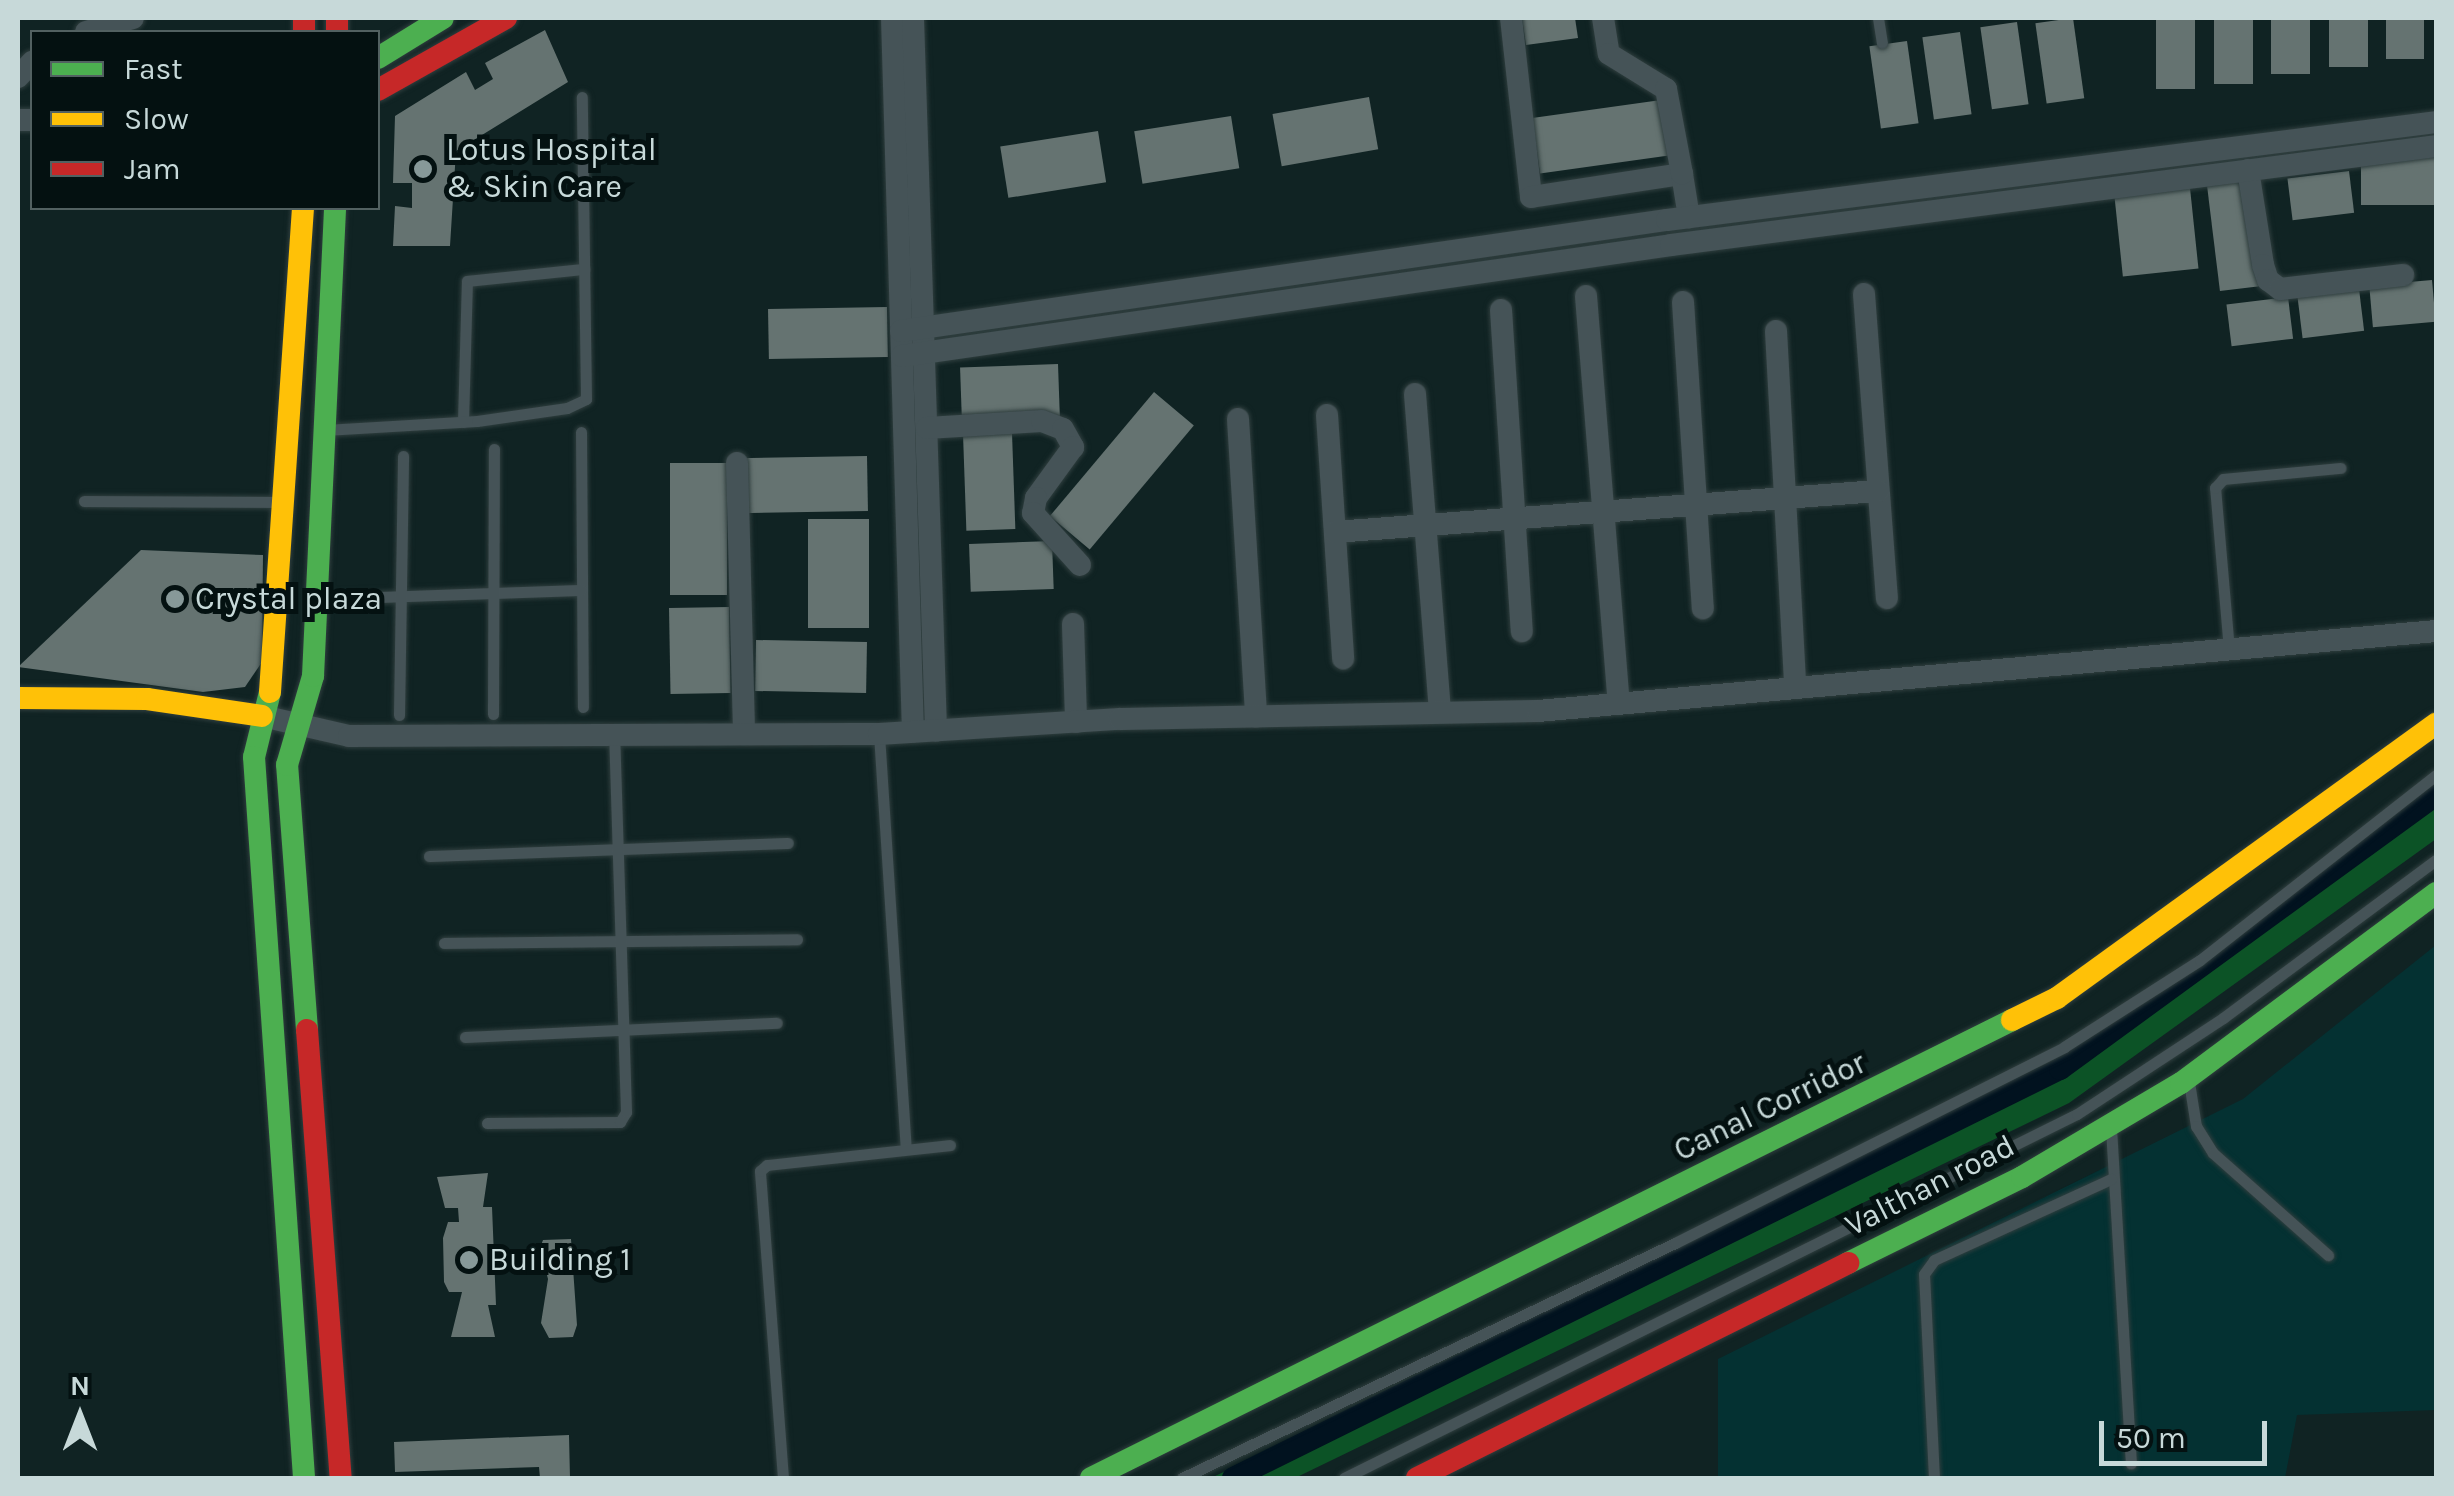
<!DOCTYPE html>
<html>
<head>
<meta charset="utf-8">
<style>
	body { margin:0 }
	#map { position:relative; width:2454px; height:1496px; overflow:hidden; background:#102323; font-family:Karla,sans-serif }
	div>[style] { position:absolute }
	.built>* { inset:0; background:#043132 }
	.forest>* { inset:0; background:#0c5326 }
	.canal>* { height:22px; margin:-11px; padding:0 11px; transform-origin:11px; border-radius:11px; background:#01121f }
	.building>* { inset:0; background:#657371; transform-origin:0 0 }
	.roads { filter:drop-shadow(0 0 2px #2f3e3e) drop-shadow(0 0 2px #2f3e3e) }
	.lane>* { height:11px; margin:-5.5px; padding:0 5.5px; transform-origin:5.5px; border-radius:5.5px; background:#455357 }
	.street>* { height:22px; margin:-11px; padding:0 11px; transform-origin:11px; border-radius:11px; background:#455357 }
	.fast>* { height:22px; margin:-11px; padding:0 11px; transform-origin:11px; border-radius:11px; background:#4caf50 }
	.slow>* { height:22px; margin:-11px; padding:0 11px; transform-origin:11px; border-radius:11px; background:#ffc107 }
	.jam>* { height:22px; margin:-11px; padding:0 11px; transform-origin:11px; border-radius:11px; background:#c62828 }
	.dots>* { width:28px; height:28px; translate:-50% -50%; box-sizing:border-box; border:5px solid #041111; border-radius:50% }
	span { translate:-50% -50%; white-space:nowrap; text-align:center; line-height:1.15; -webkit-text-stroke:10px #041111; paint-order:stroke }
	.poi-label { font-size:32px; color:#c7d9d9 }
	.left { translate:0 -50%; text-align:left }
	.street-label { font-size:32px; color:#c7d9d9 }
	.frame { position:absolute; inset:0; border:20px solid #c7d9d9; pointer-events:none }
	.legend { position:absolute; left:30px; top:30px; width:350px; height:180px; box-sizing:border-box; background:#041111; border:2px solid #526161; margin:0; padding:12px 18px; list-style:none; font-size:30px; color:#c7d9d9 }
	.legend li { display:flex; align-items:center; gap:20px; height:50px }
	.legend b { width:50px; border:2px solid #526161 }
	.north { position:absolute; left:30px; top:1366px; width:100px; height:100px; -webkit-text-stroke:8px #041111; paint-order:stroke; rotate:0deg; font-size:28px; font-weight:700; line-height:40px; text-align:center; color:#c7d9d9 }
	.north::after { content:''; display:block; margin:auto; width:35px; height:45px; background:#c7d9d9; clip-path:polygon(50% 0,100% 100%,50% 72%,0 100%) }
	.scale { position:absolute; left:2099px; top:1421px; width:168px; height:45px; box-sizing:border-box; border:5px solid #c7d9d9; border-top:0; padding-left:12px; font-size:30px; line-height:35px; white-space:nowrap; color:#c7d9d9; -webkit-text-stroke:8px #041111; paint-order:stroke }
</style>
</head>
<body>
<div id="map">
	<div class="built">
		<i style="clip-path:polygon(2436px 945px,2436px 1410px,2297px 1415px,2285px 1478px,1718px 1478px,1718px 1359px,2243px 1099px)"></i>
	</div>
	<div class="forest">
		<i style="clip-path:polygon(2436px 799px,2436px 839px,2069px 1103px,1295px 1478px,1211px 1478px,2065px 1075px)"></i>
	</div>
	<div class="canal">
		<i style="left:1233px;top:1478px;width:923px;rotate:-26.32deg"></i>
		<i style="left:2060px;top:1069px;width:465px;rotate:-36.1deg"></i>
	</div>
	<div class="building">
		<i style="clip-path:polygon(1522px 18px,1575px 18px,1578px 38px,1526px 45px)"></i>
		<i style="left:2073px;top:18px;width:81px;height:38px;rotate:82deg"></i>
		<i style="left:2156px;top:18px;width:39px;height:71px"></i>
		<i style="left:2214px;top:18px;width:39px;height:66px"></i>
		<i style="left:2271px;top:18px;width:39px;height:56px"></i>
		<i style="left:2329px;top:18px;width:39px;height:49px"></i>
		<i style="left:2386px;top:18px;width:38px;height:41px"></i>
		<i style="left:2017px;top:22px;width:83px;height:37px;rotate:82deg"></i>
		<i style="clip-path:polygon(545px 30px,568px 82px,456px 151px,450px 246px,393px 246px,395px 206px,412px 208px,412px 183px,393px 183px,395px 116px,466px 72px,475px 90px,493px 79px,485px 63px)"></i>
		<i style="left:1960px;top:32px;width:83px;height:38px;rotate:82deg"></i>
		<i style="left:1907px;top:41px;width:83px;height:38px;rotate:82deg"></i>
		<i style="left:1369px;top:97px;width:53px;height:98px;rotate:80deg"></i>
		<i style="left:1661px;top:100px;width:56px;height:130px;rotate:82deg"></i>
		<i style="left:1231px;top:116px;width:53px;height:98px;rotate:81deg"></i>
		<i style="left:1098px;top:131px;width:52px;height:99px;rotate:81deg"></i>
		<i style="left:2436px;top:157px;width:48px;height:75px;rotate:90deg"></i>
		<i style="left:2349px;top:171px;width:42px;height:62px;rotate:83deg"></i>
		<i style="left:2246px;top:175px;width:112px;height:40px;rotate:83deg"></i>
		<i style="left:2190px;top:188px;width:81px;height:76px;rotate:84deg"></i>
		<i style="left:2432px;top:280px;width:42px;height:63px;rotate:85deg"></i>
		<i style="left:2359px;top:289px;width:42px;height:62px;rotate:83deg"></i>
		<i style="left:2288px;top:297px;width:42px;height:62px;rotate:83deg"></i>
		<i style="left:887px;top:307px;width:50px;height:119px;rotate:89deg"></i>
		<i style="left:1058px;top:364px;width:52px;height:98px;rotate:88deg"></i>
		<i style="left:1154px;top:392px;width:52px;height:162px;rotate:40deg"></i>
		<i style="left:1012px;top:433px;width:96px;height:49px;rotate:88deg"></i>
		<i style="left:867px;top:456px;width:55px;height:129px;rotate:89deg"></i>
		<i style="left:670px;top:463px;width:57px;height:132px"></i>
		<i style="left:808px;top:519px;width:61px;height:109px"></i>
		<i style="left:1052px;top:541px;width:48px;height:83px;rotate:88deg"></i>
		<i style="clip-path:polygon(141px 550px,263px 555px,262px 662px,245px 687px,203px 692px,18px 667px)"></i>
		<i style="left:729px;top:607px;width:86px;height:60px;rotate:89deg"></i>
		<i style="left:756px;top:640px;width:111px;height:51px;rotate:1deg"></i>
		<i style="clip-path:polygon(488px 1173px,483px 1207px,492px 1207px,496px 1305px,488px 1305px,495px 1337px,451px 1337px,462px 1292px,449px 1292px,444px 1282px,443px 1238px,448px 1222px,459px 1222px,458px 1208px,445px 1208px,437px 1177px)"></i>
		<i style="clip-path:polygon(571px 1239px,577px 1325px,573px 1337px,549px 1338px,541px 1323px,548px 1279px,540px 1248px,543px 1240px)"></i>
		<i style="clip-path:polygon(569px 1435px,570px 1478px,540px 1478px,539px 1467px,395px 1472px,394px 1442px)"></i>
	</div>
	<div class="roads">
		<div class="lane">
			<i style="left:1878px;top:18px;width:25px;rotate:81deg"></i>
			<i style="left:463px;top:422px;width:141px;rotate:-88.4deg"></i>
			<i style="left:467px;top:281px;width:118px;rotate:-5.9deg"></i>
			<i style="left:325px;top:430px;width:152px;rotate:-3.4deg"></i>
			<i style="left:477px;top:421px;width:91px;rotate:-8.2deg"></i>
			<i style="left:567px;top:408px;width:21px;rotate:-25deg"></i>
			<i style="left:586px;top:399px;width:302px;rotate:-90.8deg"></i>
			<i style="left:581px;top:432px;width:275px;rotate:89.6deg"></i>
			<i style="left:84px;top:501px;width:201px;rotate:0.3deg"></i>
			<i style="left:321px;top:599px;width:260px;rotate:-2deg"></i>
			<i style="left:2229px;top:650px;width:163px;rotate:-94.9deg"></i>
			<i style="left:2215px;top:488px;width:12px;rotate:-48deg"></i>
			<i style="left:2223px;top:479px;width:118px;rotate:-5.4deg"></i>
			<i style="left:493px;top:714px;width:265px;rotate:-89.8deg"></i>
			<i style="left:399px;top:715px;width:259px;rotate:-89.1deg"></i>
			<i style="left:879px;top:734px;width:416px;rotate:86.3deg"></i>
			<i style="left:429px;top:856px;width:359px;rotate:-2.1deg"></i>
			<i style="left:444px;top:943px;width:353px;rotate:-0.6deg"></i>
			<i style="left:465px;top:1037px;width:312px;rotate:-2.6deg"></i>
			<i style="left:2189px;top:1082px;width:45px;rotate:81deg"></i>
			<i style="left:2196px;top:1126px;width:32px;rotate:58deg"></i>
			<i style="left:2213px;top:1153px;width:154px;rotate:41.6deg"></i>
			<i style="left:487px;top:1123px;width:133px;rotate:-0.4deg"></i>
			<i style="left:620px;top:1122px;width:12px;rotate:-59deg"></i>
			<i style="left:626px;top:1112px;width:377px;rotate:-91.8deg"></i>
			<i style="left:2111px;top:1128px;width:336px;rotate:86.6deg"></i>
			<i style="left:783px;top:1478px;width:308px;rotate:-94.3deg"></i>
			<i style="left:760px;top:1171px;width:9px;rotate:-41deg"></i>
			<i style="left:767px;top:1165px;width:184px;rotate:-6.2deg"></i>
			<i style="left:1182px;top:1478px;width:546px;rotate:-25.49deg"></i>
			<i style="left:1675px;top:1243px;width:436px;rotate:-26.7deg"></i>
			<i style="left:2064px;top:1047px;width:161px;rotate:-32.6deg"></i>
			<i style="left:2200px;top:960px;width:300px;rotate:-38.1deg"></i>
			<i style="left:1344px;top:1478px;width:818px;rotate:-26.41deg"></i>
			<i style="left:2077px;top:1114px;width:175px;rotate:-33.3deg"></i>
			<i style="left:2223px;top:1018px;width:265px;rotate:-36.6deg"></i>
			<i style="left:1934px;top:1478px;width:204px;rotate:-92.8deg"></i>
			<i style="left:1924px;top:1274px;width:17px;rotate:-54deg"></i>
			<i style="left:1934px;top:1260px;width:195px;rotate:-24.6deg"></i>
		</div>
		<div class="street">
			<i style="left:892px;top:18px;width:714px;rotate:88.32deg"></i>
			<i style="left:913px;top:18px;width:713px;rotate:88.15deg"></i>
			<i style="left:1511px;top:18px;width:180px;rotate:83.6deg"></i>
			<i style="left:1531px;top:197px;width:153px;rotate:-8.7deg"></i>
			<i style="left:1682px;top:174px;width:44px;rotate:80.8deg"></i>
			<i style="left:1603px;top:18px;width:36px;rotate:81deg"></i>
			<i style="left:1609px;top:54px;width:67px;rotate:31.6deg"></i>
			<i style="left:1666px;top:89px;width:86px;rotate:79.3deg"></i>
			<i style="left:86px;top:32px;width:49px;rotate:-16.6deg"></i>
			<i style="left:18px;top:77px;width:21px;rotate:-47deg"></i>
			<i style="left:18px;top:120px;width:14px"></i>
			<i style="left:2248px;top:170px;width:96px;rotate:81deg"></i>
			<i style="left:2263px;top:265px;width:16px;rotate:72deg"></i>
			<i style="left:2268px;top:280px;width:15px;rotate:37deg"></i>
			<i style="left:2280px;top:289px;width:124px;rotate:-6.5deg"></i>
			<i style="left:1864px;top:294px;width:305px;rotate:85.7deg"></i>
			<i style="left:1586px;top:296px;width:408px;rotate:85.4deg"></i>
			<i style="left:1683px;top:302px;width:307px;rotate:86.3deg"></i>
			<i style="left:1501px;top:310px;width:322px;rotate:86.3deg"></i>
			<i style="left:901px;top:331px;width:774px;rotate:-8.25deg"></i>
			<i style="left:1667px;top:220px;width:775px;rotate:-7.26deg"></i>
			<i style="left:1776px;top:331px;width:357px;rotate:86.9deg"></i>
			<i style="left:902px;top:356px;width:777px;rotate:-8.21deg"></i>
			<i style="left:1671px;top:245px;width:771px;rotate:-7.37deg"></i>
			<i style="left:1415px;top:394px;width:319px;rotate:85.5deg"></i>
			<i style="left:1327px;top:415px;width:244px;rotate:86.2deg"></i>
			<i style="left:1238px;top:419px;width:298px;rotate:86.5deg"></i>
			<i style="left:927px;top:428px;width:115px;rotate:-3.5deg"></i>
			<i style="left:1042px;top:421px;width:22px;rotate:21deg"></i>
			<i style="left:1063px;top:429px;width:21px;rotate:61deg"></i>
			<i style="left:1073px;top:447px;width:63px;rotate:126deg"></i>
			<i style="left:1036px;top:498px;width:15px;rotate:101deg"></i>
			<i style="left:1033px;top:513px;width:70px;rotate:47.9deg"></i>
			<i style="left:737px;top:463px;width:271px;rotate:88.5deg"></i>
			<i style="left:1335px;top:532px;width:545px;rotate:-4.32deg"></i>
			<i style="left:1073px;top:624px;width:98px;rotate:88.2deg"></i>
			<i style="left:262px;top:716px;width:89px;rotate:12.9deg"></i>
			<i style="left:349px;top:736px;width:530px;rotate:-0.22deg"></i>
			<i style="left:879px;top:734px;width:241px;rotate:-3.6deg"></i>
			<i style="left:1120px;top:719px;width:418px;rotate:-1.1deg"></i>
			<i style="left:1538px;top:711px;width:902px;rotate:-5.09deg"></i>
		</div>
		<div class="fast">
			<i style="left:378px;top:58px;width:76px;rotate:-31.6deg"></i>
			<i style="left:270px;top:692px;width:67px;rotate:103.8deg"></i>
			<i style="left:254px;top:757px;width:723px;rotate:86.03deg"></i>
			<i style="left:307px;top:1030px;width:266px;rotate:-94.3deg"></i>
			<i style="left:287px;top:765px;width:93px;rotate:-73.7deg"></i>
			<i style="left:313px;top:676px;width:469px;rotate:-87.3deg"></i>
			<i style="left:1848px;top:1263px;width:194px;rotate:-26.3deg"></i>
			<i style="left:2022px;top:1177px;width:185px;rotate:-30.6deg"></i>
			<i style="left:2181px;top:1083px;width:318px;rotate:-36.7deg"></i>
			<i style="left:1091px;top:1478px;width:1029px;rotate:-26.44deg"></i>
		</div>
		<div class="slow">
			<i style="left:270px;top:692px;width:485px;rotate:-86.1deg"></i>
			<i style="left:18px;top:698px;width:129px;rotate:0.4deg"></i>
			<i style="left:147px;top:699px;width:116px;rotate:8.4deg"></i>
			<i style="left:2012px;top:1020px;width:50px;rotate:-26.1deg"></i>
			<i style="left:2057px;top:998px;width:468px;rotate:-35.9deg"></i>
		</div>
		<div class="jam">
			<i style="left:304px;top:18px;width:14px;rotate:90deg"></i>
			<i style="left:337px;top:18px;width:14px;rotate:90deg"></i>
			<i style="left:378px;top:90px;width:147px;rotate:-29.4deg"></i>
			<i style="left:307px;top:1030px;width:449px;rotate:85.7deg"></i>
			<i style="left:1417px;top:1478px;width:482px;rotate:-26.5deg"></i>
		</div>
	</div>
	<div class="dots">
		<i style="left:423px;top:169px;background:#879999"></i>
		<i style="left:175px;top:599px;background:#879999"></i>
		<i style="left:469px;top:1260px;background:#879999"></i>
	</div>
	<div class="poi-label">
		<span class="left" style="left:446px;top:169px">Lotus Hospital<br>&amp; Skin Care</span>
		<span class="left" style="left:195px;top:599px">Crystal plaza</span>
		<span class="left" style="left:489px;top:1260px">Building 1</span>
	</div>
	<div class="street-label">
		<span style="left:1770px;top:1107px;rotate:-26deg">Canal Corridor</span>
		<span style="left:1930px;top:1186px;rotate:-27deg">Valthan road</span>
	</div>
	<div class="frame"></div>
	<ul class="legend">
	<li><b style="height:12px;background:#4caf50"></b>Fast</li>
	<li><b style="height:12px;background:#ffc107"></b>Slow</li>
	<li><b style="height:12px;background:#c62828"></b>Jam</li>
	</ul>
	<div class="north">N</div>
	<div class="scale">50 m</div>
</div>
</body>
</html>
